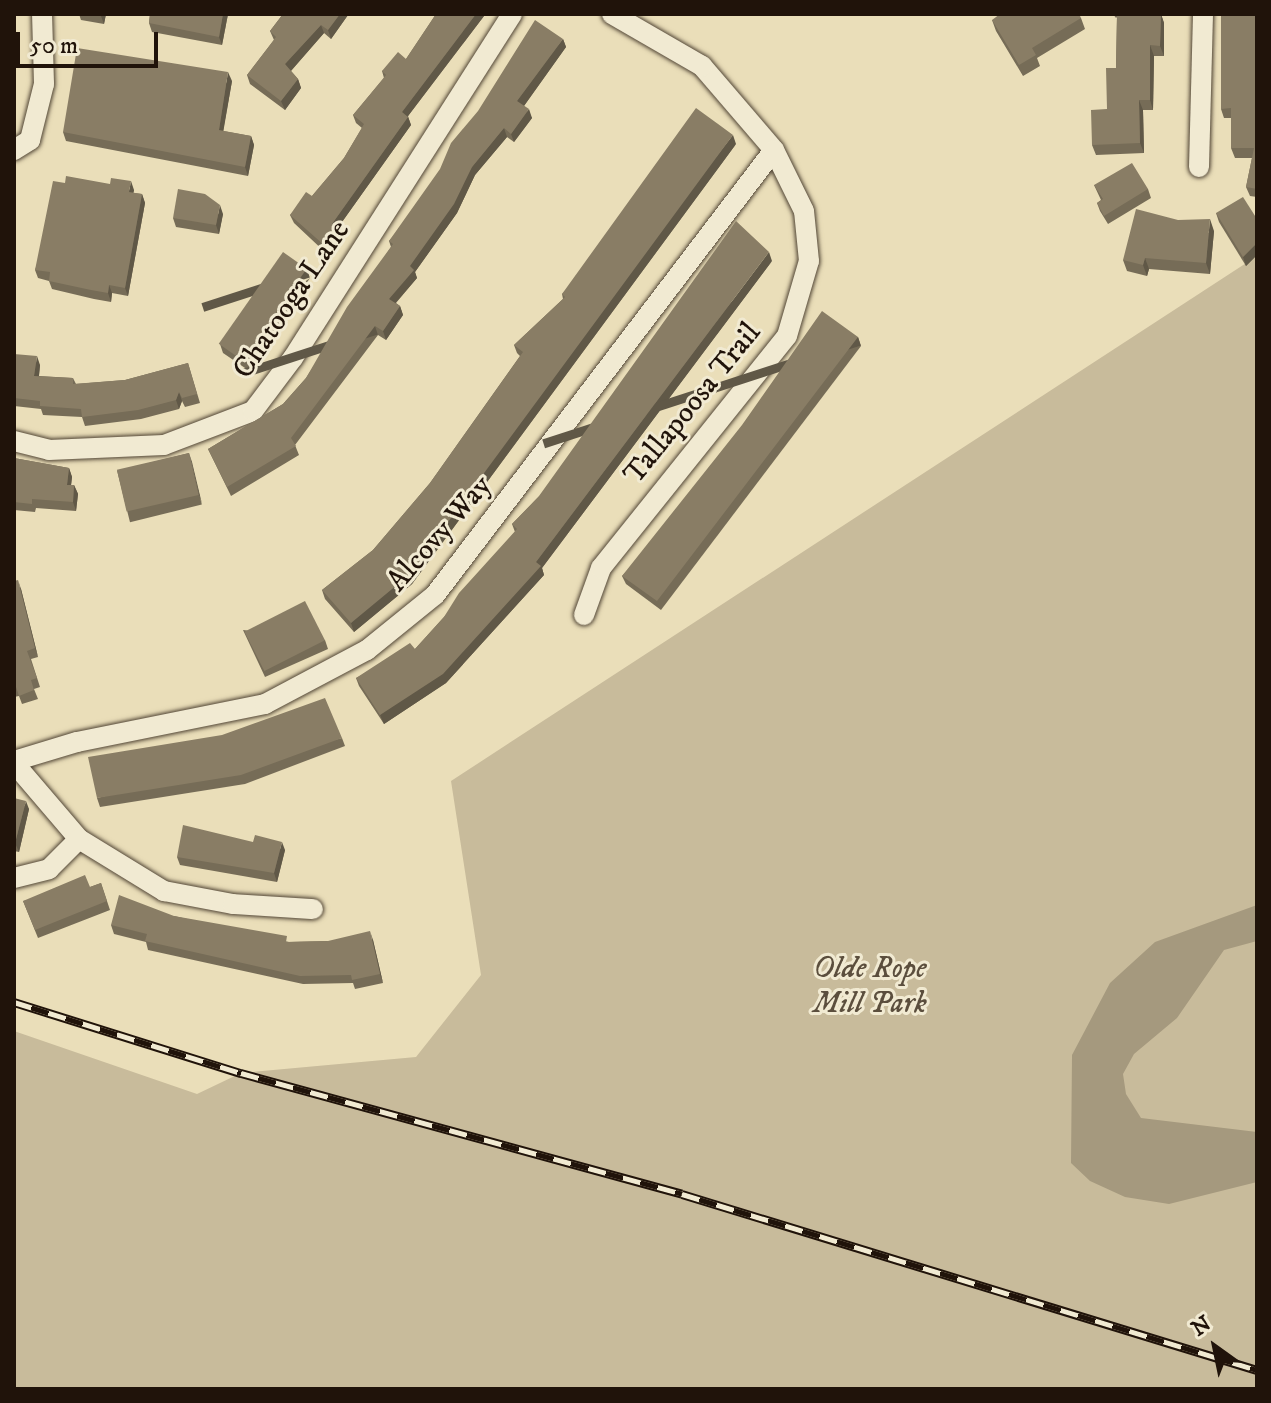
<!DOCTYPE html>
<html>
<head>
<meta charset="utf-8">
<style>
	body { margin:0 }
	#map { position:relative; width:1271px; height:1403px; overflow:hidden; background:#eadeb9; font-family:"IM FELL DW Pica",serif }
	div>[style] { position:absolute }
	.green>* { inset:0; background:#c8bb9b }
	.water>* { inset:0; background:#a5997e }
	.roads { filter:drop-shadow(0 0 2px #524636) drop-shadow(0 0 2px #524636) }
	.minor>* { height:20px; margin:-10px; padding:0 10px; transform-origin:10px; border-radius:10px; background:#f1ead2 }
	.rail>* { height:9px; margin-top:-4.5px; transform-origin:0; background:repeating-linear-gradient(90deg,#f1ead2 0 18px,#20130a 0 36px); box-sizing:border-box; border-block:2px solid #20130a }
	.wall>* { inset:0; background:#766c57; transform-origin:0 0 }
	.shaded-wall>* { inset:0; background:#605847; transform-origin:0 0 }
	.building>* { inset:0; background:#897d65; transform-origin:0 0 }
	span { translate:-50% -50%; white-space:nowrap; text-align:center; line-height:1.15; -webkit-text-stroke:6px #f1ead2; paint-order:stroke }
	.street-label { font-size:30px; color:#20130a }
	.park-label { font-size:30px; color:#5b4e3d; font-style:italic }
	.frame { position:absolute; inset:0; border:16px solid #20130a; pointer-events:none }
	.north { position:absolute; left:1175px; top:1307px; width:80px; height:80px; -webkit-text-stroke:6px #f1ead2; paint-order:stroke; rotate:327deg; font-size:22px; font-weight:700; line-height:32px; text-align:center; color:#20130a }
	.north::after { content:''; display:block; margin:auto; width:28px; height:36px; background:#20130a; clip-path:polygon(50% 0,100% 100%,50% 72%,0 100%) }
	.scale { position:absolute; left:16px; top:32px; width:142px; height:36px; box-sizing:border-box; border:4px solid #20130a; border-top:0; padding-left:10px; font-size:24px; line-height:28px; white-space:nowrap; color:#20130a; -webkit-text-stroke:6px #f1ead2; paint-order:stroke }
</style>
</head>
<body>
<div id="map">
	<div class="green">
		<i style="clip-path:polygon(1257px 256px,1257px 1389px,14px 1389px,14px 1031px,197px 1094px,241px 1073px,416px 1057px,481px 975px,451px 781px)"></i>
	</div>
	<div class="water">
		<i style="clip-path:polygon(1257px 905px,1257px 941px,1224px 950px,1177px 1018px,1134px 1054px,1123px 1074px,1126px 1094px,1141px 1118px,1257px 1132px,1257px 1182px,1169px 1204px,1125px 1197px,1090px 1181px,1071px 1163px,1072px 1055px,1110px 983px,1155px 942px)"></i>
	</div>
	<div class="roads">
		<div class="minor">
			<i style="left:14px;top:150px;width:19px;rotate:-32deg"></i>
			<i style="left:30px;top:140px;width:58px;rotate:-76deg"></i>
			<i style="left:44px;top:84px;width:70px;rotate:-91.6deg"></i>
			<i style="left:1199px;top:167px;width:153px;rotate:-88.5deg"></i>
			<i style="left:14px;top:441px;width:36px;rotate:14deg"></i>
			<i style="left:49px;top:450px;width:115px;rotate:-2.5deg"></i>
			<i style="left:164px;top:445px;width:95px;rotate:-20.9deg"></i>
			<i style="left:253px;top:411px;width:66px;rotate:-53deg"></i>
			<i style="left:293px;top:358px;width:408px;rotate:-57.5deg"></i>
			<i style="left:584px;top:615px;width:50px;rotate:-70.1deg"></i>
			<i style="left:601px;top:568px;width:297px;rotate:-51.3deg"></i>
			<i style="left:787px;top:336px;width:78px;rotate:-73.7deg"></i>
			<i style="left:809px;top:261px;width:50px;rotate:-95.7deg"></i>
			<i style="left:804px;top:211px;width:68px;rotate:-116.2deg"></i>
			<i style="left:774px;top:150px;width:111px;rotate:-130.6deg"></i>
			<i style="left:702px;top:66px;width:104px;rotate:-150deg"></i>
			<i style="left:14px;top:761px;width:66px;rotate:-16.8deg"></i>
			<i style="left:77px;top:742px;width:192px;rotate:-11.4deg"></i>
			<i style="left:265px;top:704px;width:115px;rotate:-27.9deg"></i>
			<i style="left:367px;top:650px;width:87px;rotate:-39deg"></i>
			<i style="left:435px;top:595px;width:559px;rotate:-52.7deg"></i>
			<i style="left:14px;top:763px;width:100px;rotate:49.5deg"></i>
			<i style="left:79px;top:839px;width:100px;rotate:31.5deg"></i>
			<i style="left:164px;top:891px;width:70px;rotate:10.7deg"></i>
			<i style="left:233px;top:904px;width:80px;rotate:3.6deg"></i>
			<i style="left:14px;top:878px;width:36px;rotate:-14deg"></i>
			<i style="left:49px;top:869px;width:42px;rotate:-45deg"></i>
		</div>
	</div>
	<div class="rail">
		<i style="left:14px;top:1002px;width:238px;rotate:17.4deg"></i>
		<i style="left:241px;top:1073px;width:457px;rotate:15.3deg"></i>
		<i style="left:682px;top:1194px;width:601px;rotate:17.02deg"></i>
	</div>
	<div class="wall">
		<i style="clip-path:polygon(79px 14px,106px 14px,104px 24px,81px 20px)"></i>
		<i style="clip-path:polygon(150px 14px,228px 14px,222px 45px,152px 32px,149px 23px)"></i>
		<i style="clip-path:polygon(283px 14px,348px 15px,331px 39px,324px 33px,291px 71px,298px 79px,301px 88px,285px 110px,250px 84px,247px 75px,274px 40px,270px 31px)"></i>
		<i style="clip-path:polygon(436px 14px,483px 14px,484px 16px,408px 116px,411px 125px,337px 229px,340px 235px,327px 254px,294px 223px,290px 215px,312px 196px,344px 158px,362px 128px,356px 123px,353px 115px,384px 78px,382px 71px,406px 59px)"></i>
		<i style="clip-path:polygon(1113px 14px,1161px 14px,1164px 23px,1164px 56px,1154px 56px,1153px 110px,1143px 110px,1144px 153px,1096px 155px,1092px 145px,1107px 109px,1116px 68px,1117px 17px,1116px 18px)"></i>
		<i style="clip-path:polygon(1257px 14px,1257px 197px,1250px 196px,1246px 187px,1252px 158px,1235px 158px,1231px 148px,1231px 118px,1224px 118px,1221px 109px)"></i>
		<i style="clip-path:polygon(1081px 18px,1085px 29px,1037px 58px,1040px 66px,1023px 76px,996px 31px,992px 20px)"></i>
		<i style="clip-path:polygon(563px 39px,566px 47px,524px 106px,532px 118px,514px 142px,507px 137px,475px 175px,457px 213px,415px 272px,417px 278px,396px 303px,400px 306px,403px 315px,386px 340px,378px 335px,295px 445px,299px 455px,231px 496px,208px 449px,283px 404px,306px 378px,391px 247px,389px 241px)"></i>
		<i style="clip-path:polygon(232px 81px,223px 131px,251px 136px,254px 145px,248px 176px,66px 141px,63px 132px)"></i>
		<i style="clip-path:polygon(736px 144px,412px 584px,354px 632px,325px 599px,322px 590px,373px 550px,430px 483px,520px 356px,517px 353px,514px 345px,563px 299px,562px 294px)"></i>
		<i style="clip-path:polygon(65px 183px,134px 190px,133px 193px,142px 194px,145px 203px,128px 296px,112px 293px,111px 302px,94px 299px,52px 289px,49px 281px,38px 278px,35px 270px)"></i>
		<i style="clip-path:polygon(1094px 185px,1148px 189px,1151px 198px,1108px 224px,1100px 211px,1097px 203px,1101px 200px)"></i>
		<i style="clip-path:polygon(1216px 213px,1257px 219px,1257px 255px,1246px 266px,1219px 222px)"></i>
		<i style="clip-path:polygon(223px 214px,219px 234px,176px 227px,173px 218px)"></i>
		<i style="clip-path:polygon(1214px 231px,1210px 274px,1149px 269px,1147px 276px,1127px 271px,1123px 260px)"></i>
		<i style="clip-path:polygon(772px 261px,542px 568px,544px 575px,446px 683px,384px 724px,359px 686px,356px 678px,415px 649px,444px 617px,515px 532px,512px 524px)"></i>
		<i style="clip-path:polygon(310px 278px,248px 370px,223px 353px,220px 344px)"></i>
		<i style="clip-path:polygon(858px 337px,861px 346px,661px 610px,626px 584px,622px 576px)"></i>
		<i style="clip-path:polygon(14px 354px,40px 365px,39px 376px,73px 378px,76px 384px,125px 380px,188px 363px,200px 403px,185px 407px,182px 401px,179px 409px,141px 419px,85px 426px,82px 417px,43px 415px,41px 409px,14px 406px)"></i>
		<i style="left:189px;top:453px;width:53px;height:74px;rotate:76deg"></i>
		<i style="clip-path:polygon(14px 458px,69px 468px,72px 477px,71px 485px,74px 485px,78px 494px,76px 511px,36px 508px,35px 512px,14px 510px)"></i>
		<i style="clip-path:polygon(14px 581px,21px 589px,38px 657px,31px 659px,40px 687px,34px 689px,38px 699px,22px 704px,19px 696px,14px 697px)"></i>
		<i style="clip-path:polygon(243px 630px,325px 640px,328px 649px,265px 677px)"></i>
		<i style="clip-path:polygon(342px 738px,345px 746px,245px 784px,100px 807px,97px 798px)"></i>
		<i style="clip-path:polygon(14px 798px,29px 809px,19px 852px,14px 851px)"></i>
		<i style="clip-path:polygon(253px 842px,285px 850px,277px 882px,180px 865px,177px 857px)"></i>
		<i style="clip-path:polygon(101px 883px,110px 910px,38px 938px,23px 901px,90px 887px)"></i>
		<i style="clip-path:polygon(174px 916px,289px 942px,373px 940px,383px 983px,355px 989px,353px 983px,303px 984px,148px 950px,146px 942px,114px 934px,111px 925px)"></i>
	</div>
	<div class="shaded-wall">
		<i style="clip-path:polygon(101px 14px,106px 14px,104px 24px,101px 16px)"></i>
		<i style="clip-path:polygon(223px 14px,228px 14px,222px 45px,219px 37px)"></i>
		<i style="clip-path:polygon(340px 14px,348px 15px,331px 39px,328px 30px)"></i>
		<i style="clip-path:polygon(476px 14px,483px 14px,484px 16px,405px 120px,402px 112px)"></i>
		<i style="clip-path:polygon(1161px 14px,1164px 23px,1164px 56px,1160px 46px)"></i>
		<i style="clip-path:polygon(321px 25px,324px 33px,289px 73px,285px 64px)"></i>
		<i style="clip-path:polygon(563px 39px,566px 47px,521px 110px,517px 101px)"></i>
		<i style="clip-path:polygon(1150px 45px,1154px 56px,1153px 110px,1150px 100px)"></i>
		<i style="clip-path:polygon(228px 72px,232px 81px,222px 139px,219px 130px)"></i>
		<i style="clip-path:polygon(298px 79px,301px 88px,285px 110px,281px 101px)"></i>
		<i style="clip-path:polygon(1139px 100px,1143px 110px,1144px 153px,1140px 143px)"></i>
		<i style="clip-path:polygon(529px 109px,532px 118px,514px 142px,511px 134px)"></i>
		<i style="clip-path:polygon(408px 117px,411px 125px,337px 229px,340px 235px,327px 254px,324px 245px,332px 224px)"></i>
		<i style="clip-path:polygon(504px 128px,507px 137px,475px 175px,457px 213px,415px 272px,417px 278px,392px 307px,389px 299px,472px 167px)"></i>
		<i style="clip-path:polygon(733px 135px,736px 144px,412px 584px,354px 632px,351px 623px)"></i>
		<i style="clip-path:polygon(251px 136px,254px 145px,248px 176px,245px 167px)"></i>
		<i style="clip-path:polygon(131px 181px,134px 190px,132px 201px,129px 192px)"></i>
		<i style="clip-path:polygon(142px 194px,145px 203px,128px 296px,125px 288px)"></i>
		<i style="clip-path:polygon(220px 205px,223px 214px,219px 234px,216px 225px)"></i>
		<i style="clip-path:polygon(1210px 219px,1214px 231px,1210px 274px,1206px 263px)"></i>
		<i style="clip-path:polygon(1257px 243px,1257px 255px,1246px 266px,1243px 257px)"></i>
		<i style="clip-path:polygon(769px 252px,772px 261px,542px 568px,544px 575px,446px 683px,384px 724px,380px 715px,536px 562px)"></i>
		<i style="clip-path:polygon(1145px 258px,1149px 269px,1147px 276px,1143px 265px)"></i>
		<i style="left:307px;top:269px;width:9px;height:111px;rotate:72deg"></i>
		<i style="clip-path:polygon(109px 285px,112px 293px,111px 302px,108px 293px)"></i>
		<i style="clip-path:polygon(400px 306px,403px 315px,386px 340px,383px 331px)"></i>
		<i style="left:375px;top:326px;width:9px;height:140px;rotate:72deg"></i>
		<i style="left:858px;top:337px;width:9px;height:332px;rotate:72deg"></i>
		<i style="clip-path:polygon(37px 356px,40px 365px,38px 384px,34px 376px)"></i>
		<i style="clip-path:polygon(179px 392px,182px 401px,179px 409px,176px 400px)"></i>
		<i style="clip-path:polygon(189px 453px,192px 462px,202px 504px,199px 495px)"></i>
		<i style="clip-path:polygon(69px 468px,72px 477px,70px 494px,67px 485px)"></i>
		<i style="clip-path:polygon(74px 485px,78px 494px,76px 511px,73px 502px)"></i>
		<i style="clip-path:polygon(18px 580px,21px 589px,38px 657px,35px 648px)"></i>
		<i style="clip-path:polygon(26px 801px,29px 809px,19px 852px,15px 843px)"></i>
		<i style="clip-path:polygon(282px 842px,285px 850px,277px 882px,274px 873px)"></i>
		<i style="clip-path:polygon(370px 931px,373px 940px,383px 983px,380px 974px)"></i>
	</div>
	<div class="building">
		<i style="clip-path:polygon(150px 14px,223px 14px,219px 37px,149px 23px)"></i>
		<i style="clip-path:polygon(283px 14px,340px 14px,328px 30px,321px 25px,285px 64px,298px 79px,281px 101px,247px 75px,276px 37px,270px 31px)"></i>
		<i style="clip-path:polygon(436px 14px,476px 14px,402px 112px,408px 117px,332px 224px,336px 227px,324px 245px,290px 215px,306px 192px,312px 196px,344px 158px,364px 124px,353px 115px,386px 75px,382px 71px,398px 52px,406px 59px)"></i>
		<i style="clip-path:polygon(1000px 14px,1079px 14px,1081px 18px,1032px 48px,1036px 55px,1019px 65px,992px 20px)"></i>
		<i style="clip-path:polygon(1117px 14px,1161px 14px,1160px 46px,1150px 45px,1150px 100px,1139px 100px,1140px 143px,1092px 145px,1091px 110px,1107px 109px,1106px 68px,1116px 68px)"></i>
		<i style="clip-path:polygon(1221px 14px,1257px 14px,1257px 189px,1246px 187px,1254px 148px,1231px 148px,1231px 108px,1221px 109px)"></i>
		<i style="clip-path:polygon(535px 20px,563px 39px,517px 101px,529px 109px,511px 134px,504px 128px,472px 167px,454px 204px,410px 266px,414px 270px,389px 299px,400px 306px,383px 331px,375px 326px,291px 438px,296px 446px,227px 487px,208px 449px,283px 404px,306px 378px,347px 307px,393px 244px,389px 241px,440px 169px,451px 143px,478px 111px)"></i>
		<i style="clip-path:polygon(77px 48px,228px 72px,219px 130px,251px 136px,245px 167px,63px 132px)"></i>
		<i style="clip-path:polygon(696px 108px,733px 135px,409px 575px,351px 623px,322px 590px,373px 550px,430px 483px,523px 352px,514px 345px,565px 297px,562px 294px)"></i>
		<i style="clip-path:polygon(1132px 163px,1148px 189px,1104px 216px,1097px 203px,1103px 199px,1094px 185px)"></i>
		<i style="clip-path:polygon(66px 176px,110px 184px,111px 178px,131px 181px,129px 192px,142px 194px,125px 288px,109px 285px,108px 293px,91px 290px,49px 281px,50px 272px,35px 270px,53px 181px,65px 183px)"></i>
		<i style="clip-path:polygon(178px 189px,205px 194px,220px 205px,216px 225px,173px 218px)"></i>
		<i style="clip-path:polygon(1243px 197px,1257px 219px,1257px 243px,1243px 257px,1216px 213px)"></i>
		<i style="clip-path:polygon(1136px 209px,1178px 220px,1210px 219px,1206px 263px,1145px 258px,1143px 265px,1123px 260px)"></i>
		<i style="clip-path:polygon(736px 221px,769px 252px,536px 562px,541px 566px,443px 674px,380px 715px,356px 678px,410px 643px,415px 649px,444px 617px,459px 593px,517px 529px,512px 524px,539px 496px)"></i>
		<i style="left:283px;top:252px;width:29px;height:112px;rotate:35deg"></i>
		<i style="clip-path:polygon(822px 311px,858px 337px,657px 601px,622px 576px,742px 425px)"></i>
		<i style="clip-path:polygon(14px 354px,37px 356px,34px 376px,73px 378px,73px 384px,125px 380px,188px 363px,197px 394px,182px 398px,179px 392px,176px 400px,138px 410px,82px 417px,81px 409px,40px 406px,40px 401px,14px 398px)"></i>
		<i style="left:189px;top:453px;width:43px;height:74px;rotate:77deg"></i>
		<i style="clip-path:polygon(14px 458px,69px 468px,67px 485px,74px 485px,73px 502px,32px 499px,32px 504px,14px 502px)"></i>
		<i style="clip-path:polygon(18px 580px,35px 648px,27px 651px,37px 678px,31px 680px,34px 690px,19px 696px,16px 687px,14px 687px,14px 581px)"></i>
		<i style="left:305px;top:601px;width:44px;height:68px;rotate:63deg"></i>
		<i style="clip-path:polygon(325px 698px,342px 738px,241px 775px,97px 798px,88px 757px,222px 735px)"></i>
		<i style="clip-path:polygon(14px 798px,26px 801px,15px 843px,14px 843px)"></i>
		<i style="clip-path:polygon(183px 825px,253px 842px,255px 835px,282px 842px,274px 873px,177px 857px)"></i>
		<i style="clip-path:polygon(85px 875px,90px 887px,101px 883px,107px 901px,35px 930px,23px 901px)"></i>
		<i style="clip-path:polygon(119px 895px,174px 916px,287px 936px,286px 942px,328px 941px,370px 931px,380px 974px,352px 980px,351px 975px,300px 976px,145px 941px,147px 934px,111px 925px)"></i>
	</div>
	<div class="street-label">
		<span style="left:292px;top:300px;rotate:-56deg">Chatooga Lane</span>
		<span style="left:693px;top:404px;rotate:-51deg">Tallapoosa Trail</span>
		<span style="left:440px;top:534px;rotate:-49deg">Alcovy Way</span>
	</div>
	<div class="park-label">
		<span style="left:870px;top:986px">Olde Rope<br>Mill Park</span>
	</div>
	<div class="frame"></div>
	<div class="north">N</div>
	<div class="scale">50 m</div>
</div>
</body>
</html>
